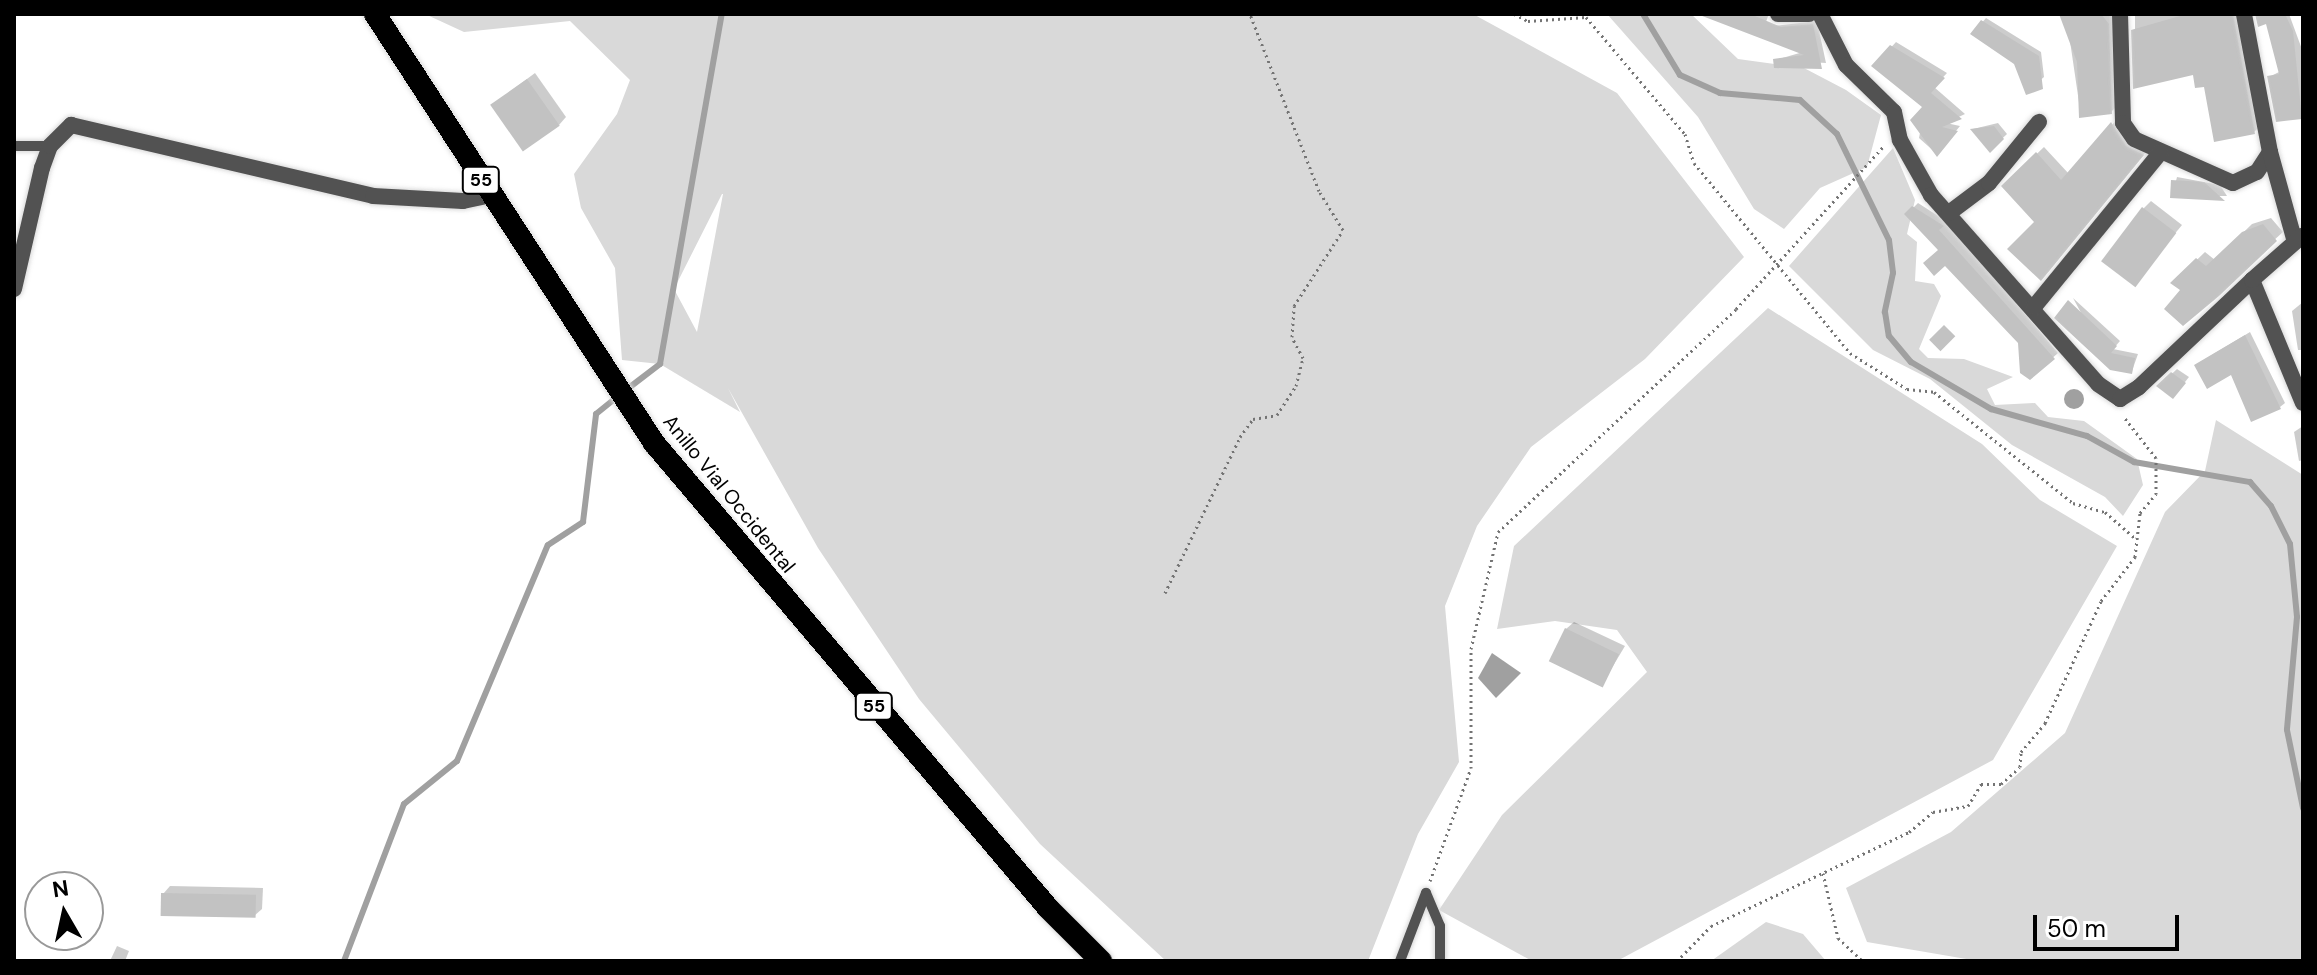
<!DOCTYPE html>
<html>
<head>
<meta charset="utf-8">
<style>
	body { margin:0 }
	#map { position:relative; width:2317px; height:975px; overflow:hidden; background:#fff; font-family:"DM Sans",sans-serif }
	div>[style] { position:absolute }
	.green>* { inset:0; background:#d9d9d9 }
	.water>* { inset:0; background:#a0a0a0 }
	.round { border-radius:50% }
	.shadow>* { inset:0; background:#0003 }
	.stream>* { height:6px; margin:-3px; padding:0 3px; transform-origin:3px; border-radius:3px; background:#a0a0a0 }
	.building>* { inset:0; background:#c2c2c2; transform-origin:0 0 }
	.path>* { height:3px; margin-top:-1.5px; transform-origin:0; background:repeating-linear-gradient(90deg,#747474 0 2px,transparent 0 6px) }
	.roads { filter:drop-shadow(0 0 2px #dbdbdb) drop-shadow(0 0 2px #dbdbdb) }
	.service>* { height:10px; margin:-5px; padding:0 5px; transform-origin:5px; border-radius:5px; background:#525252 }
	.minor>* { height:16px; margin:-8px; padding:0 8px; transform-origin:8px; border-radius:8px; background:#525252 }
	.trunk>* { height:22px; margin:-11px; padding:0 11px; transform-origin:11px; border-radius:11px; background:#000 }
	span { translate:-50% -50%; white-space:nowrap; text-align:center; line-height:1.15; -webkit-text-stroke:7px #fff; paint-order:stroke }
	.shield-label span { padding:2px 6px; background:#fff; border:2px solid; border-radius:6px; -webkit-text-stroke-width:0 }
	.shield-label { font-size:18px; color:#000; font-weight:700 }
	.street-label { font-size:20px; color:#000 }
	.frame { position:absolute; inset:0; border:16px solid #000; pointer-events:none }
	.north { position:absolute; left:24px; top:871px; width:80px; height:80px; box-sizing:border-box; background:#fff; border:2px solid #999; border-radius:50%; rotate:351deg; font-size:22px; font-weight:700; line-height:32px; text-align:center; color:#000 }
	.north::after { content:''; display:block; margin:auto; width:28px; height:36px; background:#000; clip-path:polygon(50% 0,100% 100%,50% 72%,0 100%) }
	.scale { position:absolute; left:2033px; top:915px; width:146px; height:36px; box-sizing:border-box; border:4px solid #000; border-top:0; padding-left:10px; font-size:24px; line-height:28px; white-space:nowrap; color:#000; -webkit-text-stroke:6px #fff; paint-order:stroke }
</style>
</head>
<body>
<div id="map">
	<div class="green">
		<i style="clip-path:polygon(evenodd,425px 14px,1473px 14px,1617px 93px,1744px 257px,1645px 359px,1531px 447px,1477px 526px,1445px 606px,1459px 762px,1418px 834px,1368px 961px,1166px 961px,1040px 844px,919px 699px,818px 548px,728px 388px,740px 412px,660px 364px,622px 360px,615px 268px,581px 208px,574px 174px,617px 114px,630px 80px,570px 21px,464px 32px,425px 14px,722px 194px,723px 194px,697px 332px,674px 289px,722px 194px)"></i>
		<i style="clip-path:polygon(1607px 14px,1691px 14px,1738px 59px,1804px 68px,1846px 90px,1881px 115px,1867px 167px,1820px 188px,1784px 229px,1754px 209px,1698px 117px)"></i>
		<i style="clip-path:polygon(1893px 148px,1915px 200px,1907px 234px,1917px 242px,1915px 281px,1934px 284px,1941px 296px,1919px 349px,1928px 358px,1964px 359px,2013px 377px,1987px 389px,1995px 405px,2035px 403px,2048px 417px,2084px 421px,2137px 459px,2143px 485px,2123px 516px,2105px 497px,2012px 445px,1930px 379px,1873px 350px,1789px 266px)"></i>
		<i style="clip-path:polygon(1768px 308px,1982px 444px,2040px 500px,2117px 546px,1993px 760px,1617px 961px,1532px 961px,1439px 910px,1502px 815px,1647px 672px,1617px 630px,1555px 621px,1497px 629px,1514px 546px)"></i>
		<i style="clip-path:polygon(2216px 420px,2303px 475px,2303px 961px,1978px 961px,1867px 942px,1846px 888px,1951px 832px,2065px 733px,2165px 512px,2205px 471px)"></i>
		<i style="clip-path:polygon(1766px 922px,1803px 934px,1826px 961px,1711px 961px)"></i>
	</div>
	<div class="water">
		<i class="round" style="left:2064px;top:389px;width:20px;height:20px"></i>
		<i style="clip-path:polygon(1492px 653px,1521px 673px,1496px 698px,1478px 678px)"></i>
	</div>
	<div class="shadow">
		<i style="clip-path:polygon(1727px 14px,1769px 14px,1764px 27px,1817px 21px,1826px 63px,1775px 60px,1803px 52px)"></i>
		<i style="clip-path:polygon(2066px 14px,2113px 14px,2117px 106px,2111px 112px,2081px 116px)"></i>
		<i style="clip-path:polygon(2135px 14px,2243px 14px,2260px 126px,2254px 132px,2195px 73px,2135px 86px)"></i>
		<i style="clip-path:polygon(2255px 14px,2289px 14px,2303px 52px,2301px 117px,2269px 77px,2281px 71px,2268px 22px,2259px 24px)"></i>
		<i style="clip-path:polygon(1986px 18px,2041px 52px,2044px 77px,2027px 92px,2016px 62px,1973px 33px)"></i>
		<i style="clip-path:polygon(1896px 42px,1947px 73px,1934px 87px,1965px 114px,1946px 123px,1960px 126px,1937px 154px,1919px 138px,1925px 107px,1874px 66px)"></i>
		<i style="clip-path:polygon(535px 73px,566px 117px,559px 125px,492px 105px)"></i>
		<i style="clip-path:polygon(2119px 117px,2149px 148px,2048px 272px,2036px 222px,2003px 186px,2044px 147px,2069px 174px)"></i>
		<i style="clip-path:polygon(1998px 123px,2007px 134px,1990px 150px,1973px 129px)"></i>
		<i style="clip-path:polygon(2177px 177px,2220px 185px,2227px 196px,2172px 196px)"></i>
		<i style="clip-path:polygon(2151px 201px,2182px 225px,2141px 275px,2144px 208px)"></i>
		<i style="clip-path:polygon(1918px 203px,1946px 221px,2058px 353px,2030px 378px,2020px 343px,1907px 214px)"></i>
		<i style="clip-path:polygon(2271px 218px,2283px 232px,2183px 323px,2183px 290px,2173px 283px,2205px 252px,2215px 260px,2252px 224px)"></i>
		<i style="clip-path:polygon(2073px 298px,2120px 341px,2113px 349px,2138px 354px,2132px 371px,2111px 368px)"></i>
		<i style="clip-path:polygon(2303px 302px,2303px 350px,2298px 350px,2292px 311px)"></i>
		<i style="clip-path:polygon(2250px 332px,2285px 403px,2280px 407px,2232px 373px,2202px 361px)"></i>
		<i style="clip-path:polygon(2177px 369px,2189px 377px,2177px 392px,2159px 386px)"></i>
		<i style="clip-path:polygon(2303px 426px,2303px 460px,2299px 461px,2294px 432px)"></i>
		<i style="clip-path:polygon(1574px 622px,1625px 646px,1601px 686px,1566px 629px)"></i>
		<i style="clip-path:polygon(170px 886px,263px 888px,262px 909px,254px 916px,163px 894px)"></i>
		<i style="clip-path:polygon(117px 946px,129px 951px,125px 961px,110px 961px)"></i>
	</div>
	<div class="stream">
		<i style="left:1643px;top:14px;width:71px;rotate:58.8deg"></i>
		<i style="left:1680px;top:75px;width:44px;rotate:24.2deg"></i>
		<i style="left:1720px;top:93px;width:80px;rotate:5deg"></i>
		<i style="left:1800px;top:100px;width:50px;rotate:42.6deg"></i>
		<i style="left:1837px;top:134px;width:118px;rotate:63.9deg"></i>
		<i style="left:1889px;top:240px;width:33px;rotate:83deg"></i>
		<i style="left:1893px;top:273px;width:40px;rotate:102deg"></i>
		<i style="left:1885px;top:312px;width:24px;rotate:81deg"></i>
		<i style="left:1889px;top:336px;width:34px;rotate:50deg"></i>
		<i style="left:1911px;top:362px;width:93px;rotate:30.4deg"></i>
		<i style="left:1991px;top:409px;width:100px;rotate:15.7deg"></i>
		<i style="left:2087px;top:436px;width:54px;rotate:29deg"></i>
		<i style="left:2134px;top:462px;width:118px;rotate:9.8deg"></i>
		<i style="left:2250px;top:482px;width:32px;rotate:49deg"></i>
		<i style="left:2271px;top:506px;width:42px;rotate:63.4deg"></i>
		<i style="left:2290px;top:544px;width:73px;rotate:84.5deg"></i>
		<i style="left:2297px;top:617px;width:113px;rotate:95.1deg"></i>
		<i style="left:2287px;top:730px;width:80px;rotate:78.4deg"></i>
		<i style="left:626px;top:390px;width:43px;rotate:-37.4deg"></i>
		<i style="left:660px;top:364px;width:355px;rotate:-80deg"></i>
		<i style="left:344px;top:961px;width:168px;rotate:-69.1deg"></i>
		<i style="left:404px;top:804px;width:68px;rotate:-39.1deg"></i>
		<i style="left:457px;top:761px;width:234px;rotate:-67.2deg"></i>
		<i style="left:548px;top:545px;width:42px;rotate:-33.3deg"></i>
		<i style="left:583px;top:522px;width:109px;rotate:-83.1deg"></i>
		<i style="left:596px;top:414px;width:27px;rotate:-39deg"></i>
	</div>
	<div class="building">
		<i style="clip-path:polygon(1697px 14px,1750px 14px,1781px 27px,1813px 24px,1822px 69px,1774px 68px,1773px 59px,1804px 55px)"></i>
		<i style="clip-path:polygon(2059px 14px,2101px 14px,2109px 24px,2112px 114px,2079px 118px,2077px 62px)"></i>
		<i style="clip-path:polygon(2187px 14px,2233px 14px,2255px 134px,2214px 142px,2204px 87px,2195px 88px,2193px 75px,2133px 89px,2131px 30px)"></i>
		<i style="clip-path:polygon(2255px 14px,2285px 14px,2293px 31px,2302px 119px,2276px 122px,2267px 76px,2279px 74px,2266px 24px,2258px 27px)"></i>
		<i style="clip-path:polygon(1981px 20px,2039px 56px,2043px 89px,2026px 95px,2014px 64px,1970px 34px)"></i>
		<i style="clip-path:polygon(1890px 45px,1945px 78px,1931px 93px,1962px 119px,1942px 127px,1958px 131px,1937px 157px,1910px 120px,1922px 107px,1871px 66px)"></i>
		<i style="left:527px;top:79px;width:57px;height:45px;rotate:55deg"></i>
		<i style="clip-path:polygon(2111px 122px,2126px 146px,2144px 155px,2041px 281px,2007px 249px,2034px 222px,2001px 186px,2036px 152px,2061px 180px)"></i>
		<i style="clip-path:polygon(1994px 126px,2004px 139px,1990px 153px,1970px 129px)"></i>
		<i style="clip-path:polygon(2171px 180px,2204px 182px,2225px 201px,2170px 198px)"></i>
		<i style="clip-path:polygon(1912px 206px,1944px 226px,1939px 230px,2055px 359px,2030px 380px,2020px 373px,2018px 343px,1945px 266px,1934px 276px,1923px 263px,1938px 250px,1904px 214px)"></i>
		<i style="left:2142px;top:207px;width:43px;height:68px;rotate:37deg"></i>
		<i style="clip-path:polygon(2263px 224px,2277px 241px,2219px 296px,2183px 326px,2164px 309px,2180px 290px,2170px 283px,2196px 258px,2206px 266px,2242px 232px)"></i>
		<i style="clip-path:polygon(2068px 300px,2117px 346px,2111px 353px,2135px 358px,2132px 374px,2110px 370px,2054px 318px)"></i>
		<i style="left:1944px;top:325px;width:16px;height:21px;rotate:45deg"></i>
		<i style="clip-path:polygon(2245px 335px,2281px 409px,2251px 422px,2231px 375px,2207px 389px,2194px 365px)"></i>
		<i style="clip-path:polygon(2171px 372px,2186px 383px,2173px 399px,2156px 386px)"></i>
		<i style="left:1565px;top:628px;width:60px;height:37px;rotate:26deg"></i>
		<i style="left:161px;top:893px;width:95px;height:23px;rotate:1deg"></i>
	</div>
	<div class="path">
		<i style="left:1514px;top:14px;width:16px;rotate:27deg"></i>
		<i style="left:1528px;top:21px;width:58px;rotate:-3.9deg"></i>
		<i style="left:1586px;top:17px;width:153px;rotate:49.8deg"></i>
		<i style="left:1685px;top:134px;width:30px;rotate:73deg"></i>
		<i style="left:1694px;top:163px;width:246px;rotate:50.6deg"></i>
		<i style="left:1850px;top:353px;width:67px;rotate:32.3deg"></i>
		<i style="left:1907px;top:389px;width:27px;rotate:6deg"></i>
		<i style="left:1934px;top:392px;width:178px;rotate:38.6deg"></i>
		<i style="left:2073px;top:503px;width:33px;rotate:16deg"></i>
		<i style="left:2105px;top:512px;width:41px;rotate:41.1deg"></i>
		<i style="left:1165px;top:593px;width:173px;rotate:-64.3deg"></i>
		<i style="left:1240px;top:437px;width:22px;rotate:-54deg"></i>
		<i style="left:1253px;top:419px;width:24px;rotate:-9deg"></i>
		<i style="left:1277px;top:415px;width:35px;rotate:-57deg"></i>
		<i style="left:1296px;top:386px;width:29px;rotate:-76deg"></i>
		<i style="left:1303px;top:358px;width:24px;rotate:-118deg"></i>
		<i style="left:1292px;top:337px;width:31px;rotate:-86deg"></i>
		<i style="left:1294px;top:306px;width:90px;rotate:-57.2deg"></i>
		<i style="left:1343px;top:230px;width:46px;rotate:-121.6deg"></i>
		<i style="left:1319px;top:191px;width:190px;rotate:-111.3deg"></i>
		<i style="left:1823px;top:873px;width:67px;rotate:77deg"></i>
		<i style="left:1838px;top:938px;width:34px;rotate:43deg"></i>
		<i style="left:1430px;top:881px;width:120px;rotate:-70.1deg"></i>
		<i style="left:1471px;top:768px;width:119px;rotate:-90deg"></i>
		<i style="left:1471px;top:649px;width:120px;rotate:-77deg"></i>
		<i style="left:1498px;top:532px;width:326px;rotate:-43.1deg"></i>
		<i style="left:1736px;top:309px;width:219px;rotate:-47.8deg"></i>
		<i style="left:1677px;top:961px;width:49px;rotate:-45.8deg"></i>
		<i style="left:1711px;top:926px;width:219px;rotate:-25.4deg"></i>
		<i style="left:1909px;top:832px;width:31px;rotate:-40deg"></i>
		<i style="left:1933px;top:812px;width:36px;rotate:-10deg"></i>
		<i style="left:1968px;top:806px;width:26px;rotate:-59deg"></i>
		<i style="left:1981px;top:784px;width:20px"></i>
		<i style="left:2001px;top:784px;width:25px;rotate:-42deg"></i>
		<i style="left:2020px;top:767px;width:15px;rotate:-86deg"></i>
		<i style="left:2021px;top:752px;width:38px;rotate:-50deg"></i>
		<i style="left:2045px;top:723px;width:134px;rotate:-65.3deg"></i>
		<i style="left:2101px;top:601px;width:56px;rotate:-52.3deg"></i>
		<i style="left:2135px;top:557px;width:44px;rotate:-83.5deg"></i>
		<i style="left:2140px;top:513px;width:25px;rotate:-50deg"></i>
		<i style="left:2156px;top:494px;width:36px;rotate:-90deg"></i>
		<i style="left:2156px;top:458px;width:52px;rotate:-128deg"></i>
	</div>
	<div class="roads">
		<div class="service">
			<i style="left:14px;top:146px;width:36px"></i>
			<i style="left:1426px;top:893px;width:36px;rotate:67deg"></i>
			<i style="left:1440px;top:926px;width:35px;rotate:90deg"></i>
			<i style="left:1400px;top:961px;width:73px;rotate:-69.1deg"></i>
		</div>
		<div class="minor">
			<i style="left:1778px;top:14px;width:31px"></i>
			<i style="left:1820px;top:14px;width:57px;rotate:63deg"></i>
			<i style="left:1846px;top:65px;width:67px;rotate:44.4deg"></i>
			<i style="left:1894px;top:112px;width:29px;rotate:78deg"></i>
			<i style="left:1900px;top:140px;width:63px;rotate:60.6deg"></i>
			<i style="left:1931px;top:195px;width:252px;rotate:48.5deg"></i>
			<i style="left:2098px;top:384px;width:27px;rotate:34deg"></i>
			<i style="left:2120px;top:399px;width:22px;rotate:-32deg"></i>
			<i style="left:2139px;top:387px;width:156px;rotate:-43.4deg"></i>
			<i style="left:2252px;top:280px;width:133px;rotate:67.5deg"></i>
			<i style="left:2120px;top:14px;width:109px;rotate:88.4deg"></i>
			<i style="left:2123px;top:123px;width:19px;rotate:55deg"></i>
			<i style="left:2134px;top:139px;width:108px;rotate:24deg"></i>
			<i style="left:2233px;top:183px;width:26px;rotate:-25deg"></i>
			<i style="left:2257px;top:172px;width:24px;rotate:-57deg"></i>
			<i style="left:2270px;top:152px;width:140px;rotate:-100.7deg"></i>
			<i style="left:2270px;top:152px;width:93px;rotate:74.5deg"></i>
			<i style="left:1949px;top:213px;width:50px;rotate:-36.9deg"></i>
			<i style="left:1989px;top:183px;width:79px;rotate:-50.7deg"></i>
			<i style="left:2252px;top:280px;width:67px;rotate:-41.3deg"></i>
			<i style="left:14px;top:289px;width:124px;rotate:-77deg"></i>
			<i style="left:42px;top:168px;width:23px;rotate:-70deg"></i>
			<i style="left:50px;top:146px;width:30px;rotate:-45deg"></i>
			<i style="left:71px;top:125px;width:310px;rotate:13.2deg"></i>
			<i style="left:373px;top:196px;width:90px;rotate:3.2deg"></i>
			<i style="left:463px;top:201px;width:29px;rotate:-12deg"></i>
			<i style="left:2034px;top:307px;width:200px;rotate:-50.7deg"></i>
		</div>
		<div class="trunk">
			<i style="left:375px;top:14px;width:512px;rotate:56.96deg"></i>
			<i style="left:654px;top:443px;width:609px;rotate:49.72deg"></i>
			<i style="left:1048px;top:908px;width:75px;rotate:45deg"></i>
		</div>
	</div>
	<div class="shield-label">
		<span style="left:481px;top:180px">55</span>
		<span style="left:874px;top:706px">55</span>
	</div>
	<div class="street-label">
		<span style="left:729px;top:494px;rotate:51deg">Anillo Vial Occidental</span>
	</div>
	<div class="frame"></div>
	<div class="north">N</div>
	<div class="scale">50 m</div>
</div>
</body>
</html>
